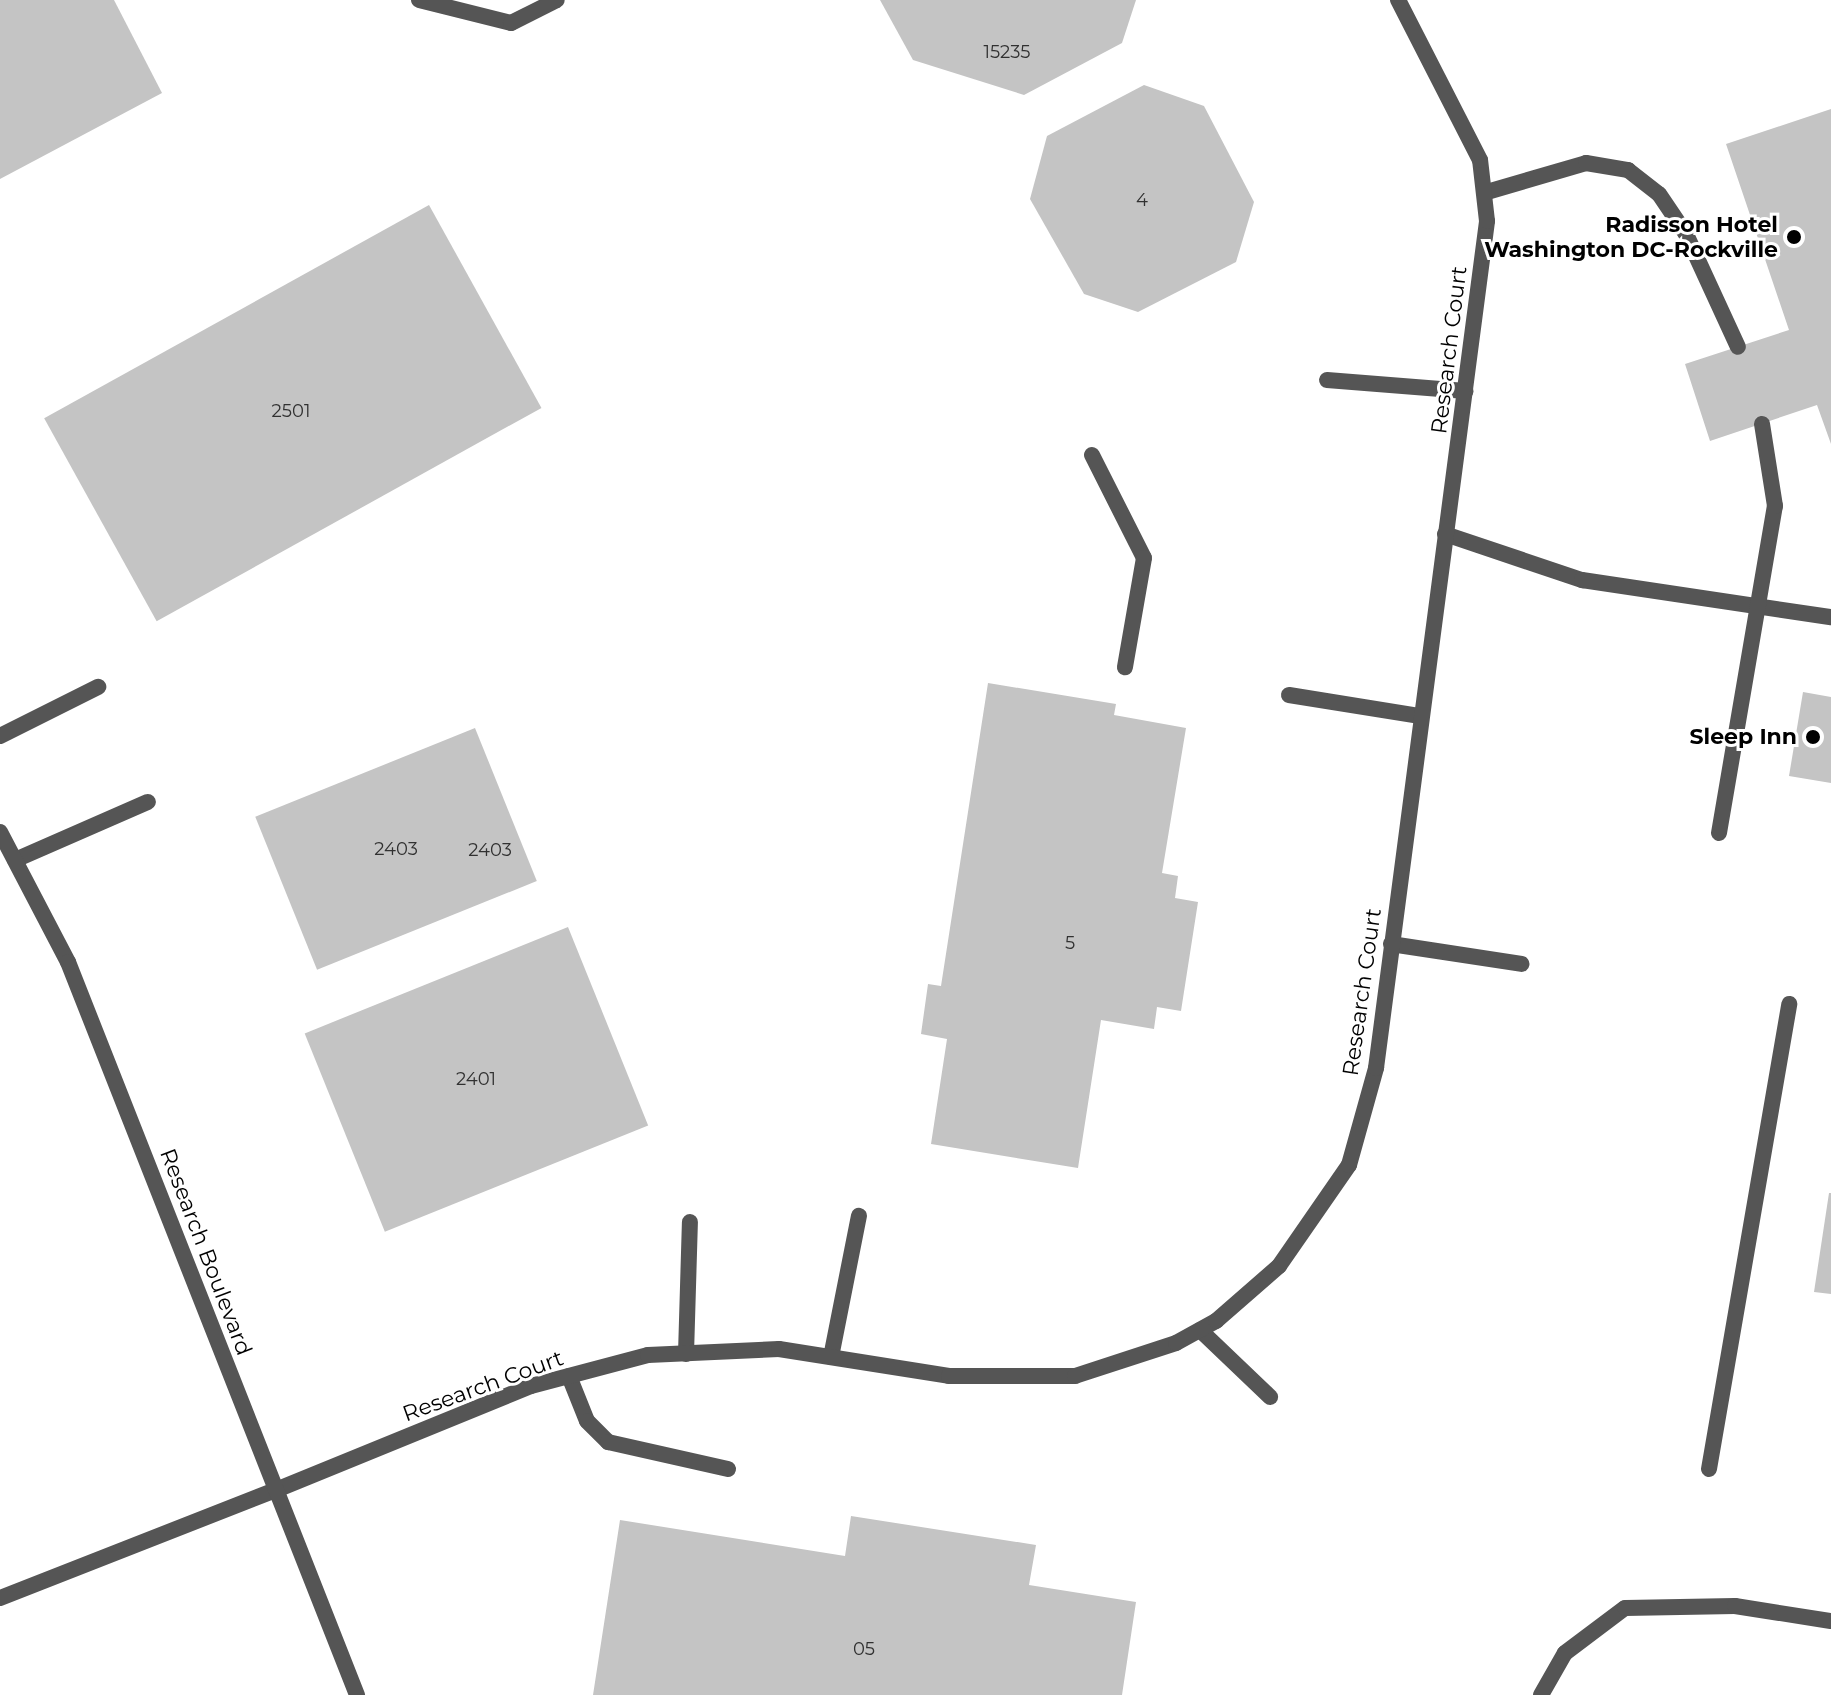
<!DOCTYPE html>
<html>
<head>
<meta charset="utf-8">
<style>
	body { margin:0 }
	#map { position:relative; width:1831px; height:1695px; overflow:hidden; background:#fff; font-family:Montserrat,sans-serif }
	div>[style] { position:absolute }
	.building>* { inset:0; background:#c4c4c4; transform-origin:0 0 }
	.service>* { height:16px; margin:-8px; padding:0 8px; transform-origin:8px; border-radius:8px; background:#555 }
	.minor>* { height:16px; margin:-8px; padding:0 8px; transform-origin:8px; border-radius:8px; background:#555 }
	.tertiary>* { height:16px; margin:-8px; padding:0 8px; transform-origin:8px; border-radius:8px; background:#555 }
	.dots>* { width:22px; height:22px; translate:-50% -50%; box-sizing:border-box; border:4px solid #fff; border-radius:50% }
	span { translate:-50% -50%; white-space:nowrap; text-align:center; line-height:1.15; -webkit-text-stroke:6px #fff; paint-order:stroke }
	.number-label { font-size:18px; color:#313131 }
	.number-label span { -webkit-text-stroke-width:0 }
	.poi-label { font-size:22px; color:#000; font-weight:700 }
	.right { translate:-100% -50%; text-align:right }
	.street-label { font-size:22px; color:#000 }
</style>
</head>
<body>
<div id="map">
	<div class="building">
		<i style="clip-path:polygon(0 0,114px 0,162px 93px,0 179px)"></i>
		<i style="clip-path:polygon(880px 0,1136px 0,1122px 43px,1024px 95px,913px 60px)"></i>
		<i style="clip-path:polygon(1144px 85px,1204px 106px,1254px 202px,1236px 262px,1138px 312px,1084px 294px,1030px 199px,1047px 136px)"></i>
		<i style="clip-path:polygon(1831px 109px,1831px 444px,1817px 405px,1710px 441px,1685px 364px,1789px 330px,1726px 144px)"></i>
		<i style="left:429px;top:205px;width:232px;height:440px;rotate:61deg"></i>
		<i style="clip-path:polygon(988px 683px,1116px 704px,1114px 715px,1186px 728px,1162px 873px,1178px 876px,1175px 898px,1198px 902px,1181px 1011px,1157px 1007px,1154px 1029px,1101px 1020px,1078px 1168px,931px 1144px,947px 1039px,921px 1034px,928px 984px,941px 986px)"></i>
		<i style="clip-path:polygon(1803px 692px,1831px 697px,1831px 783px,1789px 776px)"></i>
		<i style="left:475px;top:728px;width:165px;height:237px;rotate:68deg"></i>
		<i style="left:568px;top:927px;width:214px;height:284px;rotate:68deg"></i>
		<i style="clip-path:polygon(1829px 1193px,1831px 1193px,1831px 1294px,1814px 1292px)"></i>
		<i style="clip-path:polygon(851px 1516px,1036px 1545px,1029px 1585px,1136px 1602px,1122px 1695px,593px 1695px,620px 1520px,845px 1556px)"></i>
	</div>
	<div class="service">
		<i style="left:419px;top:0;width:95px;rotate:14deg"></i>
		<i style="left:511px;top:23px;width:51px;rotate:-26.6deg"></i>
		<i style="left:1487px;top:192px;width:103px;rotate:-16.3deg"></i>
		<i style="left:1586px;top:163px;width:43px;rotate:9.5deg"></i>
		<i style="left:1628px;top:170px;width:39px;rotate:38deg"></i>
		<i style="left:1659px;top:194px;width:48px;rotate:56deg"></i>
		<i style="left:1686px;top:234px;width:124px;rotate:65.3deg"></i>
		<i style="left:1327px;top:380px;width:139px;rotate:4.5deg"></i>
		<i style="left:1092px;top:455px;width:115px;rotate:63.2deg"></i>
		<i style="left:1144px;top:558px;width:111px;rotate:99.9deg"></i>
		<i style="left:1445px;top:534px;width:145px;rotate:18.6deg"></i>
		<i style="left:1582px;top:580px;width:252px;rotate:8.5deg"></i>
		<i style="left:1289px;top:695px;width:133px;rotate:9.1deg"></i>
		<i style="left:0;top:736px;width:110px;rotate:-26.6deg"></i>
		<i style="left:1719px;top:833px;width:332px;rotate:-80.3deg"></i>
		<i style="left:1775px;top:506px;width:83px;rotate:-99deg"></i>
		<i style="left:15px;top:860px;width:145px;rotate:-23.6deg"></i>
		<i style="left:1391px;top:944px;width:132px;rotate:8.7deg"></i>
		<i style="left:1200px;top:1330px;width:97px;rotate:43.7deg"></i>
		<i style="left:686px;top:1354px;width:132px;rotate:-88.3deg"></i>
		<i style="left:831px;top:1357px;width:144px;rotate:-78.8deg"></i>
		<i style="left:569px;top:1376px;width:48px;rotate:68.2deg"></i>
		<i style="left:587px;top:1421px;width:30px;rotate:45deg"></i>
		<i style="left:608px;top:1442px;width:123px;rotate:12.7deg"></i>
		<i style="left:1709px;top:1469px;width:472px;rotate:-80.2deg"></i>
		<i style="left:0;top:1598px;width:296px;rotate:-21.4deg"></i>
		<i style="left:1541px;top:1695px;width:48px;rotate:-60.3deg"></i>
		<i style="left:1565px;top:1653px;width:75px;rotate:-36.9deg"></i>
		<i style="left:1625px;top:1608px;width:110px;rotate:-1deg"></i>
		<i style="left:1735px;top:1606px;width:97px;rotate:8.9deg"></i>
	</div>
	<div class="minor">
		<i style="left:276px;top:1490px;width:275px;rotate:-22.2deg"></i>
		<i style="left:531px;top:1386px;width:121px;rotate:-14.8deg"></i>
		<i style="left:648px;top:1355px;width:131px;rotate:-2.6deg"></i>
		<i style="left:779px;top:1349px;width:172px;rotate:9deg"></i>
		<i style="left:949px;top:1376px;width:126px"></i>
		<i style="left:1075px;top:1376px;width:106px;rotate:-18.1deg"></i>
		<i style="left:1176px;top:1343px;width:46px;rotate:-28.8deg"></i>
		<i style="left:1216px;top:1321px;width:84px;rotate:-41.1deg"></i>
		<i style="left:1279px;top:1266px;width:123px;rotate:-55.3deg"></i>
		<i style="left:1349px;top:1165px;width:101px;rotate:-74.4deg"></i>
		<i style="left:1376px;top:1068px;width:854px;rotate:-82.53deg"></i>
		<i style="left:1487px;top:221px;width:61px;rotate:-96.5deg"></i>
		<i style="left:1480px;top:160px;width:180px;rotate:-117.1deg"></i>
	</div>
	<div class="tertiary">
		<i style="left:0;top:832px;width:147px;rotate:62.4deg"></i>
		<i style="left:68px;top:962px;width:788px;rotate:68.48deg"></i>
	</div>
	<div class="dots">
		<i style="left:1794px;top:237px;background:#000"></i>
		<i style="left:1813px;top:737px;background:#000"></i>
	</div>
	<div class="number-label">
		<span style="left:1007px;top:52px">15235</span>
		<span style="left:1142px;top:200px">4</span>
		<span style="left:291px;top:411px">2501</span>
		<span style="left:396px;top:849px">2403</span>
		<span style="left:490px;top:850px">2403</span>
		<span style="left:1070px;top:943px">5</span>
		<span style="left:476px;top:1079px">2401</span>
		<span style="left:864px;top:1649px">05</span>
	</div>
	<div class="poi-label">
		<span class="right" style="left:1778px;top:237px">Radisson Hotel<br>Washington DC-Rockville</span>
		<span class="right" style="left:1797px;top:737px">Sleep Inn</span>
	</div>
	<div class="street-label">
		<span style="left:1449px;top:350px;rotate:-83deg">Research Court</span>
		<span style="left:1362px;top:992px;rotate:-82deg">Research Court</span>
		<span style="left:206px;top:1252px;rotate:69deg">Research Boulevard</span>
		<span style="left:483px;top:1386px;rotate:-20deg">Research Court</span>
	</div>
</div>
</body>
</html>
